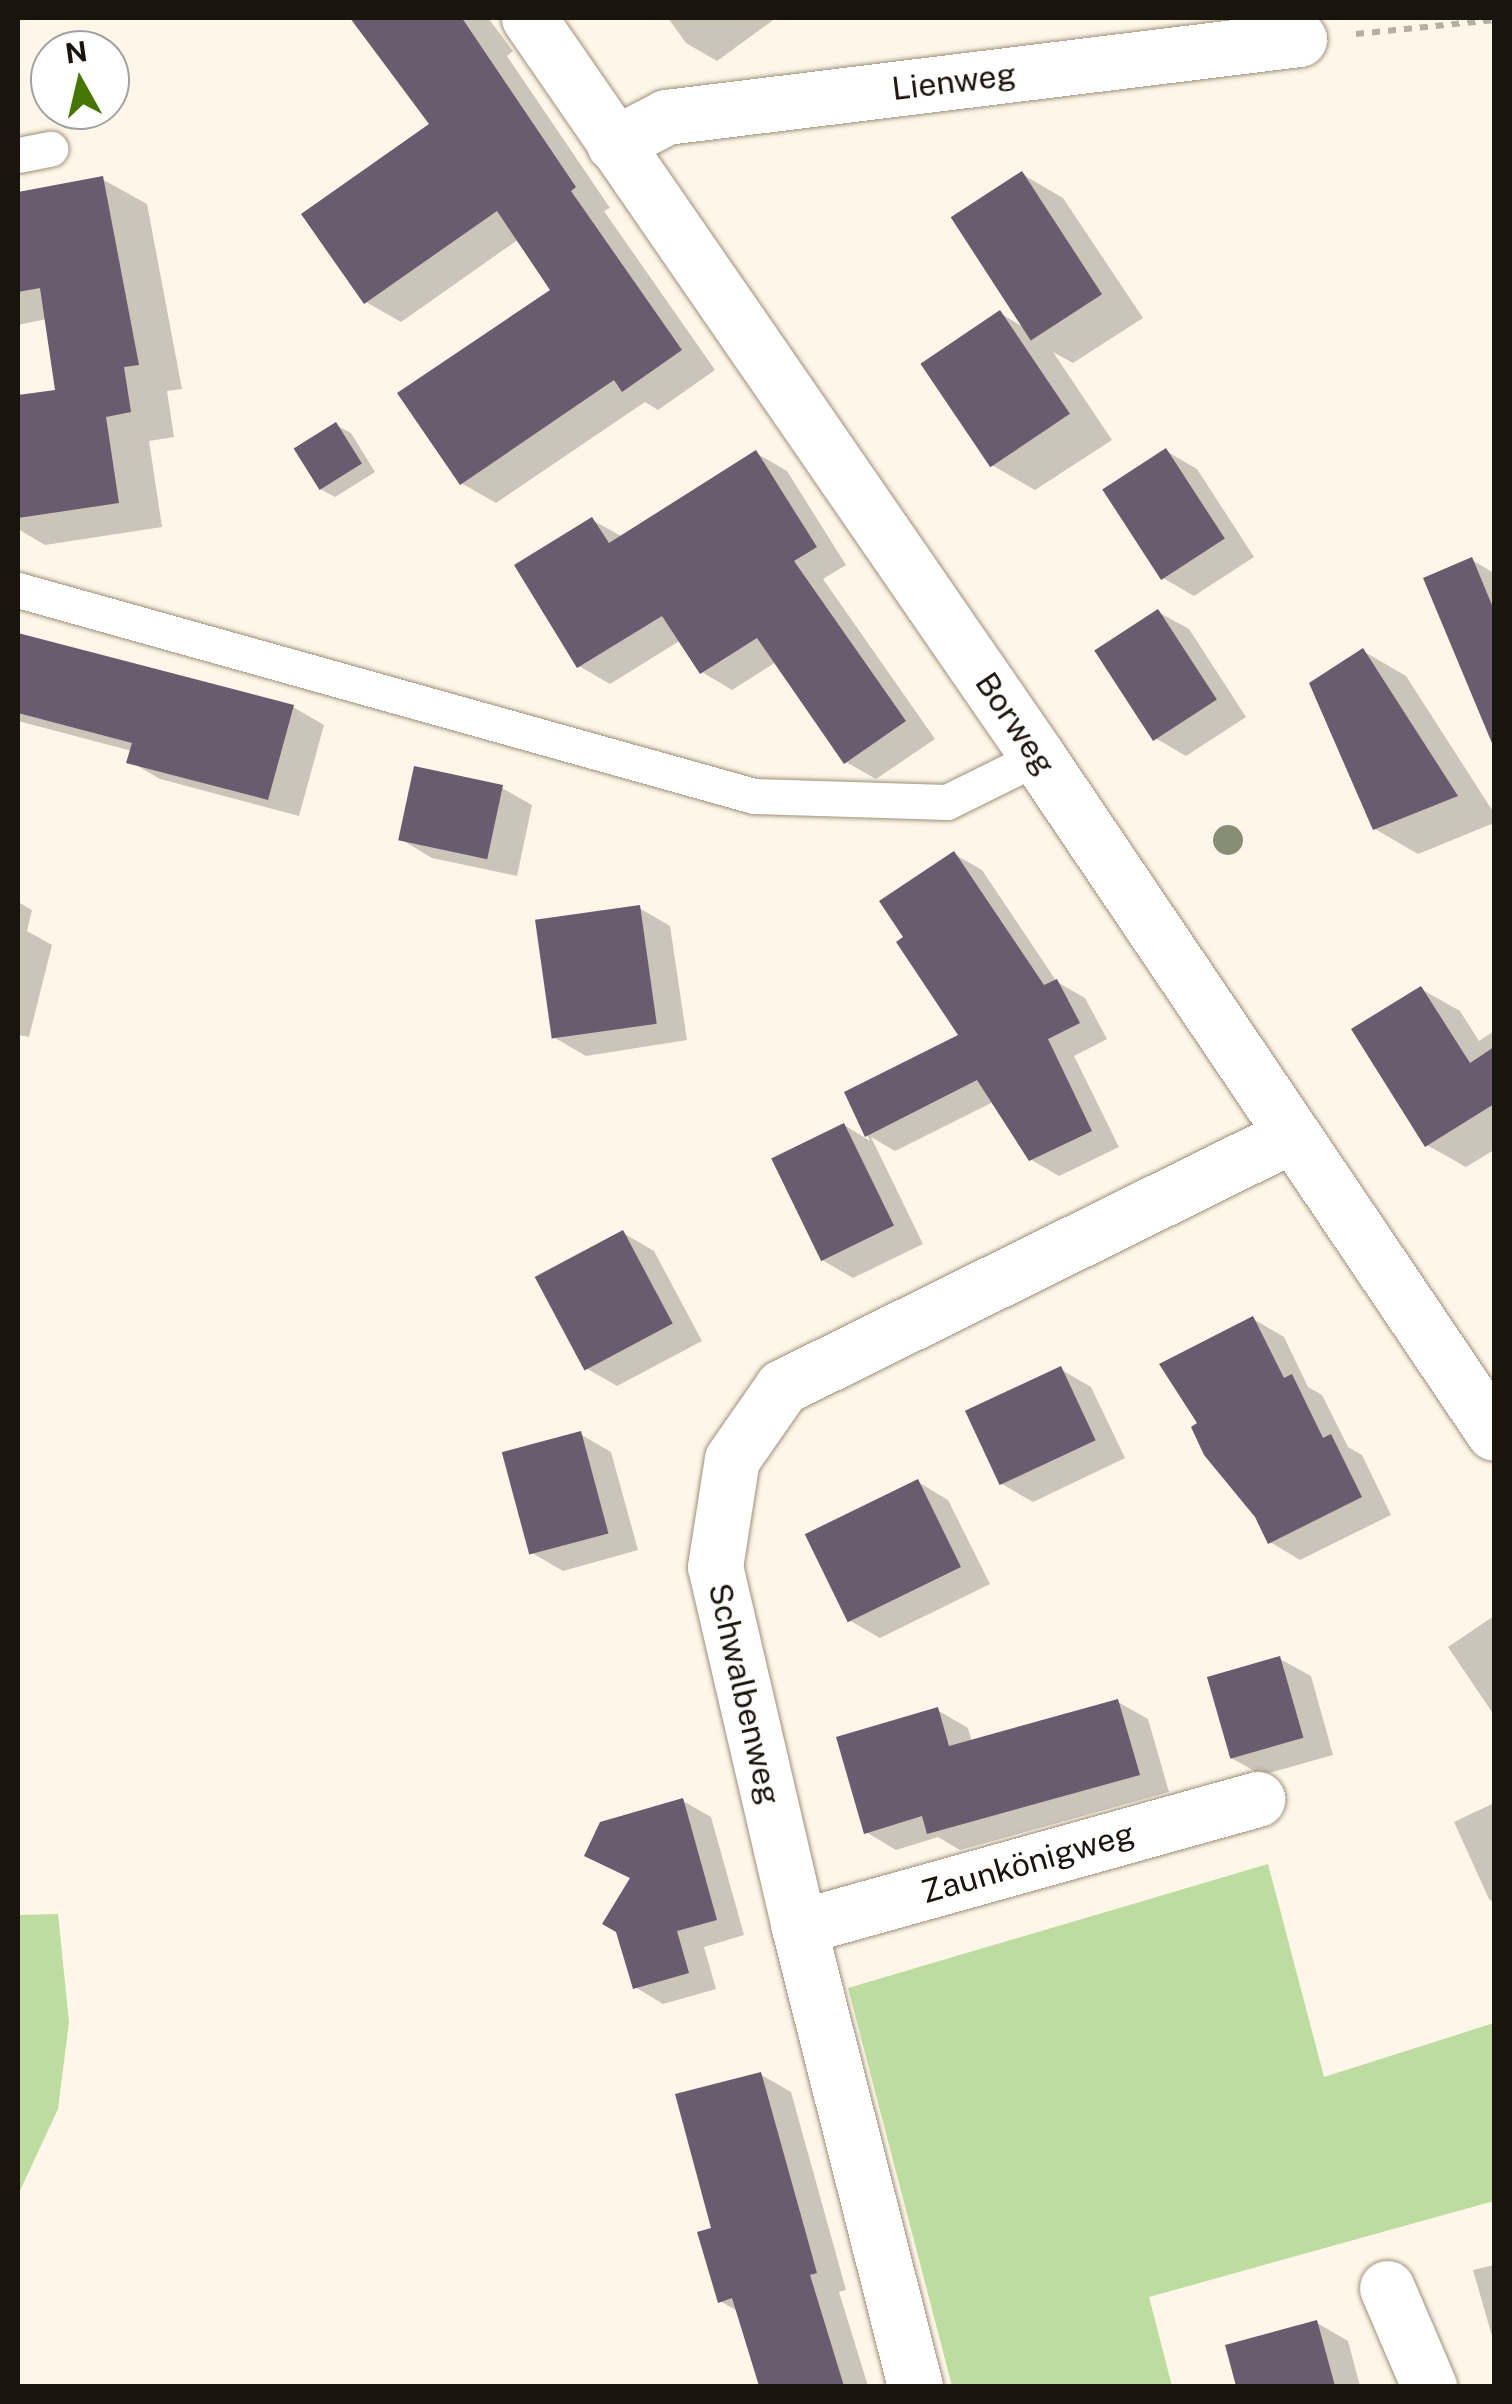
<!DOCTYPE html>
<html>
<head>
<meta charset="utf-8">
<style>
	body { margin:0 }
	#map { position:relative; width:1512px; height:2404px; overflow:hidden; background:#fef6e8; font-family:"Public Sans",sans-serif }
	div>[style] { position:absolute }
	.green>* { inset:0; background:#bddc9f }
	.shadow>* { inset:0; background:#0003 }
	.building>* { inset:0; background:#695c6e; transform-origin:0 0 }
	.path>* { height:6px; margin-top:-3px; transform-origin:0; background:repeating-linear-gradient(90deg,#b5aea2 0 8px,transparent 0 16px) }
	.roads { filter:drop-shadow(0 0 2px #9c907b) drop-shadow(0 0 2px #9c907b) }
	.lane>* { height:35px; margin:-17.5px; padding:0 17.5px; transform-origin:17.5px; border-radius:17.5px; background:#fff }
	.street>* { height:55px; margin:-27.5px; padding:0 27.5px; transform-origin:27.5px; border-radius:27.5px; background:#fff }
	.trees>* { width:30px; height:30px; margin:-15px; border-radius:50%; background:#888e73 }
	span { translate:-50% -50%; white-space:nowrap; text-align:center; line-height:1.15; -webkit-text-stroke:10px #fff; paint-order:stroke }
	.street-label { font-size:32px; color:#19140c }
	.frame { position:absolute; inset:0; border:20px solid #19140c; pointer-events:none }
	.north { position:absolute; left:30px; top:30px; width:100px; height:100px; box-sizing:border-box; background:#fff; border:2px solid #a3a19e; border-radius:50%; rotate:352deg; font-size:28px; font-weight:700; line-height:40px; text-align:center; color:#19140c }
	.north::after { content:''; display:block; margin:auto; width:35px; height:45px; background:#457700; clip-path:polygon(50% 0,100% 100%,50% 72%,0 100%) }
</style>
</head>
<body>
<div id="map">
	<div class="green">
		<i style="clip-path:polygon(1268px 1864px,1324px 2077px,1494px 2023px,1494px 2201px,1149px 2297px,1172px 2386px,952px 2386px,848px 1988px)"></i>
		<i style="clip-path:polygon(58px 1914px,69px 2022px,58px 2109px,18px 2195px,18px 1915px)"></i>
	</div>
	<div class="shadow">
		<i style="clip-path:polygon(353px 18px,488px 18px,513px 51px,507px 56px,610px 208px,604px 211px,715px 370px,658px 410px,645px 402px,496px 503px,461px 483px,553px 290px,519px 239px,401px 322px,366px 302px,432px 124px)"></i>
		<i style="clip-path:polygon(668px 18px,776px 18px,717px 61px,686px 43px)"></i>
		<i style="clip-path:polygon(1022px 174px,1063px 198px,1143px 318px,1073px 363px,1053px 352px,1112px 440px,1035px 490px,990px 464px,1000px 313px,1023px 327px)"></i>
		<i style="clip-path:polygon(102px 179px,147px 204px,182px 389px,167px 391px,174px 437px,149px 441px,162px 527px,45px 545px,18px 529px,18px 398px,58px 392px,47px 319px,18px 325px,18px 195px)"></i>
		<i style="clip-path:polygon(336px 425px,351px 433px,375px 472px,335px 497px,320px 489px)"></i>
		<i style="clip-path:polygon(1166px 451px,1197px 469px,1254px 557px,1194px 596px,1163px 578px)"></i>
		<i style="clip-path:polygon(756px 453px,787px 471px,846px 565px,823px 579px,935px 739px,876px 779px,846px 762px,776px 662px,732px 690px,702px 672px,681px 640px,610px 684px,579px 666px,592px 520px,623px 537px)"></i>
		<i style="clip-path:polygon(1472px 560px,1494px 573px,1494px 743px,1426px 580px)"></i>
		<i style="clip-path:polygon(1158px 612px,1189px 629px,1246px 717px,1186px 756px,1155px 738px)"></i>
		<i style="clip-path:polygon(18px 636px,293px 707px,324px 725px,299px 816px,160px 779px,129px 761px,132px 751px,18px 721px)"></i>
		<i style="clip-path:polygon(1363px 651px,1406px 676px,1494px 813px,1494px 823px,1418px 854px,1375px 829px)"></i>
		<i style="clip-path:polygon(502px 788px,532px 805px,517px 876px,432px 858px,402px 840px)"></i>
		<i style="clip-path:polygon(954px 854px,982px 870px,1057px 982px,1085px 998px,1107px 1039px,1074px 1056px,1119px 1147px,1059px 1176px,1030px 1159px,993px 1102px,895px 1151px,871px 1137px,923px 1244px,853px 1278px,822px 1260px,844px 1125px,870px 1141px,847px 1093px,961px 1036px,906px 937px)"></i>
		<i style="clip-path:polygon(18px 902px,32px 910px,27px 931px,52px 945px,29px 1037px,18px 1035px)"></i>
		<i style="clip-path:polygon(639px 908px,670px 926px,687px 1040px,586px 1056px,555px 1038px)"></i>
		<i style="clip-path:polygon(1421px 989px,1460px 1011px,1479px 1041px,1494px 1031px,1494px 1150px,1466px 1167px,1427px 1145px)"></i>
		<i style="clip-path:polygon(623px 1233px,654px 1251px,702px 1341px,617px 1386px,586px 1368px)"></i>
		<i style="clip-path:polygon(1253px 1319px,1284px 1337px,1308px 1387px,1322px 1395px,1348px 1447px,1362px 1455px,1391px 1515px,1300px 1560px,1270px 1542px,1201px 1424px)"></i>
		<i style="clip-path:polygon(1060px 1369px,1091px 1387px,1125px 1458px,1033px 1502px,1002px 1484px)"></i>
		<i style="clip-path:polygon(580px 1434px,611px 1452px,638px 1550px,563px 1571px,532px 1553px)"></i>
		<i style="clip-path:polygon(918px 1482px,948px 1500px,990px 1584px,880px 1638px,849px 1620px)"></i>
		<i style="clip-path:polygon(1494px 1616px,1494px 1715px,1448px 1647px)"></i>
		<i style="clip-path:polygon(1280px 1659px,1311px 1676px,1333px 1755px,1262px 1775px,1231px 1758px)"></i>
		<i style="clip-path:polygon(1118px 1702px,1148px 1719px,1169px 1792px,960px 1850px,938px 1837px,896px 1850px,866px 1832px,937px 1710px,968px 1728px,972px 1742px)"></i>
		<i style="clip-path:polygon(683px 1801px,711px 1817px,744px 1935px,704px 1947px,716px 1989px,663px 2004px,635px 1987px,632px 1879px,587px 1855px)"></i>
		<i style="clip-path:polygon(1494px 1803px,1494px 1903px,1489px 1899px,1454px 1822px)"></i>
		<i style="clip-path:polygon(760px 2074px,791px 2092px,846px 2290px,839px 2292px,868px 2386px,762px 2386px,739px 2312px,720px 2301px,714px 2229px)"></i>
		<i style="clip-path:polygon(1494px 2265px,1494px 2343px,1473px 2270px)"></i>
		<i style="clip-path:polygon(1317px 2323px,1348px 2341px,1360px 2386px,1239px 2386px,1228px 2347px)"></i>
	</div>
	<div class="building">
		<i style="clip-path:polygon(350px 18px,462px 18px,576px 187px,571px 191px,682px 350px,622px 392px,614px 380px,460px 485px,397px 393px,550px 290px,497px 211px,364px 304px,301px 214px,429px 124px)"></i>
		<i style="left:1022px;top:171px;width:147px;height:85px;rotate:57deg"></i>
		<i style="clip-path:polygon(103px 176px,139px 365px,124px 367px,131px 412px,106px 417px,119px 503px,18px 518px,18px 395px,55px 390px,40px 288px,18px 292px,18px 192px)"></i>
		<i style="left:1000px;top:310px;width:125px;height:96px;rotate:56deg"></i>
		<i style="left:336px;top:422px;width:49px;height:50px;rotate:58deg"></i>
		<i style="left:1166px;top:448px;width:108px;height:76px;rotate:57deg"></i>
		<i style="clip-path:polygon(756px 450px,817px 547px,794px 561px,906px 721px,844px 764px,757px 638px,700px 674px,662px 616px,577px 668px,514px 565px,592px 517px,609px 543px)"></i>
		<i style="clip-path:polygon(1472px 557px,1494px 610px,1494px 748px,1423px 578px)"></i>
		<i style="left:1158px;top:609px;width:108px;height:76px;rotate:57deg"></i>
		<i style="clip-path:polygon(18px 633px,294px 705px,268px 800px,126px 763px,132px 743px,18px 713px)"></i>
		<i style="clip-path:polygon(1363px 648px,1458px 796px,1373px 830px,1309px 683px)"></i>
		<i style="left:414px;top:766px;width:91px;height:76px;rotate:12deg"></i>
		<i style="clip-path:polygon(954px 851px,1044px 985px,1057px 979px,1080px 1023px,1048px 1039px,1092px 1131px,1029px 1161px,977px 1080px,865px 1137px,844px 1092px,958px 1035px,896px 942px,903px 937px,879px 901px)"></i>
		<i style="left:640px;top:905px;width:120px;height:106px;rotate:82deg"></i>
		<i style="clip-path:polygon(1421px 986px,1470px 1063px,1494px 1047px,1494px 1104px,1425px 1147px,1351px 1029px)"></i>
		<i style="left:844px;top:1123px;width:114px;height:81px;rotate:64deg"></i>
		<i style="left:623px;top:1230px;width:106px;height:100px;rotate:62deg"></i>
		<i style="clip-path:polygon(1253px 1316px,1284px 1378px,1292px 1374px,1323px 1438px,1331px 1434px,1362px 1497px,1268px 1544px,1255px 1517px,1204px 1455px,1191px 1427px,1197px 1423px,1159px 1364px)"></i>
		<i style="left:1061px;top:1366px;width:82px;height:106px;rotate:65deg"></i>
		<i style="left:581px;top:1431px;width:106px;height:82px;rotate:75deg"></i>
		<i style="left:918px;top:1479px;width:98px;height:126px;rotate:64deg"></i>
		<i style="left:1280px;top:1656px;width:85px;height:76px;rotate:74deg"></i>
		<i style="clip-path:polygon(1118px 1699px,1140px 1775px,927px 1834px,922px 1816px,864px 1834px,836px 1737px,938px 1707px,949px 1746px)"></i>
		<i style="clip-path:polygon(683px 1798px,717px 1920px,677px 1931px,689px 1973px,633px 1989px,616px 1932px,602px 1924px,630px 1878px,584px 1856px,600px 1822px)"></i>
		<i style="clip-path:polygon(761px 2072px,817px 2273px,810px 2275px,844px 2386px,759px 2386px,732px 2298px,718px 2303px,697px 2232px,711px 2228px,675px 2094px)"></i>
		<i style="clip-path:polygon(1317px 2320px,1335px 2386px,1236px 2386px,1225px 2345px)"></i>
	</div>
	<div class="path">
		<i style="left:1356px;top:34px;width:139px;rotate:-5.8deg"></i>
	</div>
	<div class="roads">
		<div class="lane">
			<i style="left:18px;top:155px;width:33px;rotate:-11deg"></i>
			<i style="left:18px;top:590px;width:764px;rotate:15.64deg"></i>
			<i style="left:754px;top:796px;width:193px;rotate:1.8deg"></i>
			<i style="left:947px;top:802px;width:102px;rotate:-26.3deg"></i>
		</div>
		<div class="street">
			<i style="left:529px;top:18px;width:897px;rotate:55.44deg"></i>
			<i style="left:1038px;top:757px;width:815px;rotate:56deg"></i>
			<i style="left:614px;top:144px;width:59px;rotate:-27.4deg"></i>
			<i style="left:666px;top:117px;width:638px;rotate:-7.02deg"></i>
			<i style="left:799px;top:1927px;width:476px;rotate:-15.6deg"></i>
			<i style="left:1387px;top:2288px;width:107px;rotate:66.8deg"></i>
			<i style="left:915px;top:2386px;width:473px;rotate:-104.2deg"></i>
			<i style="left:799px;top:1927px;width:370px;rotate:-103.1deg"></i>
			<i style="left:715px;top:1567px;width:109px;rotate:-81.1deg"></i>
			<i style="left:732px;top:1459px;width:88px;rotate:-55.2deg"></i>
			<i style="left:782px;top:1387px;width:567px;rotate:-26.29deg"></i>
		</div>
	</div>
	<div class="trees">
		<i style="left:1228px;top:840px"></i>
	</div>
	<div class="street-label">
		<span style="left:954px;top:82px;rotate:-7deg">Lienweg</span>
		<span style="left:1015px;top:724px;rotate:56deg">Borweg</span>
		<span style="left:744px;top:1694px;rotate:77deg">Schwalbenweg</span>
		<span style="left:1028px;top:1863px;rotate:-16deg">Zaunkönigweg</span>
	</div>
	<div class="frame"></div>
	<div class="north">N</div>
</div>
</body>
</html>
